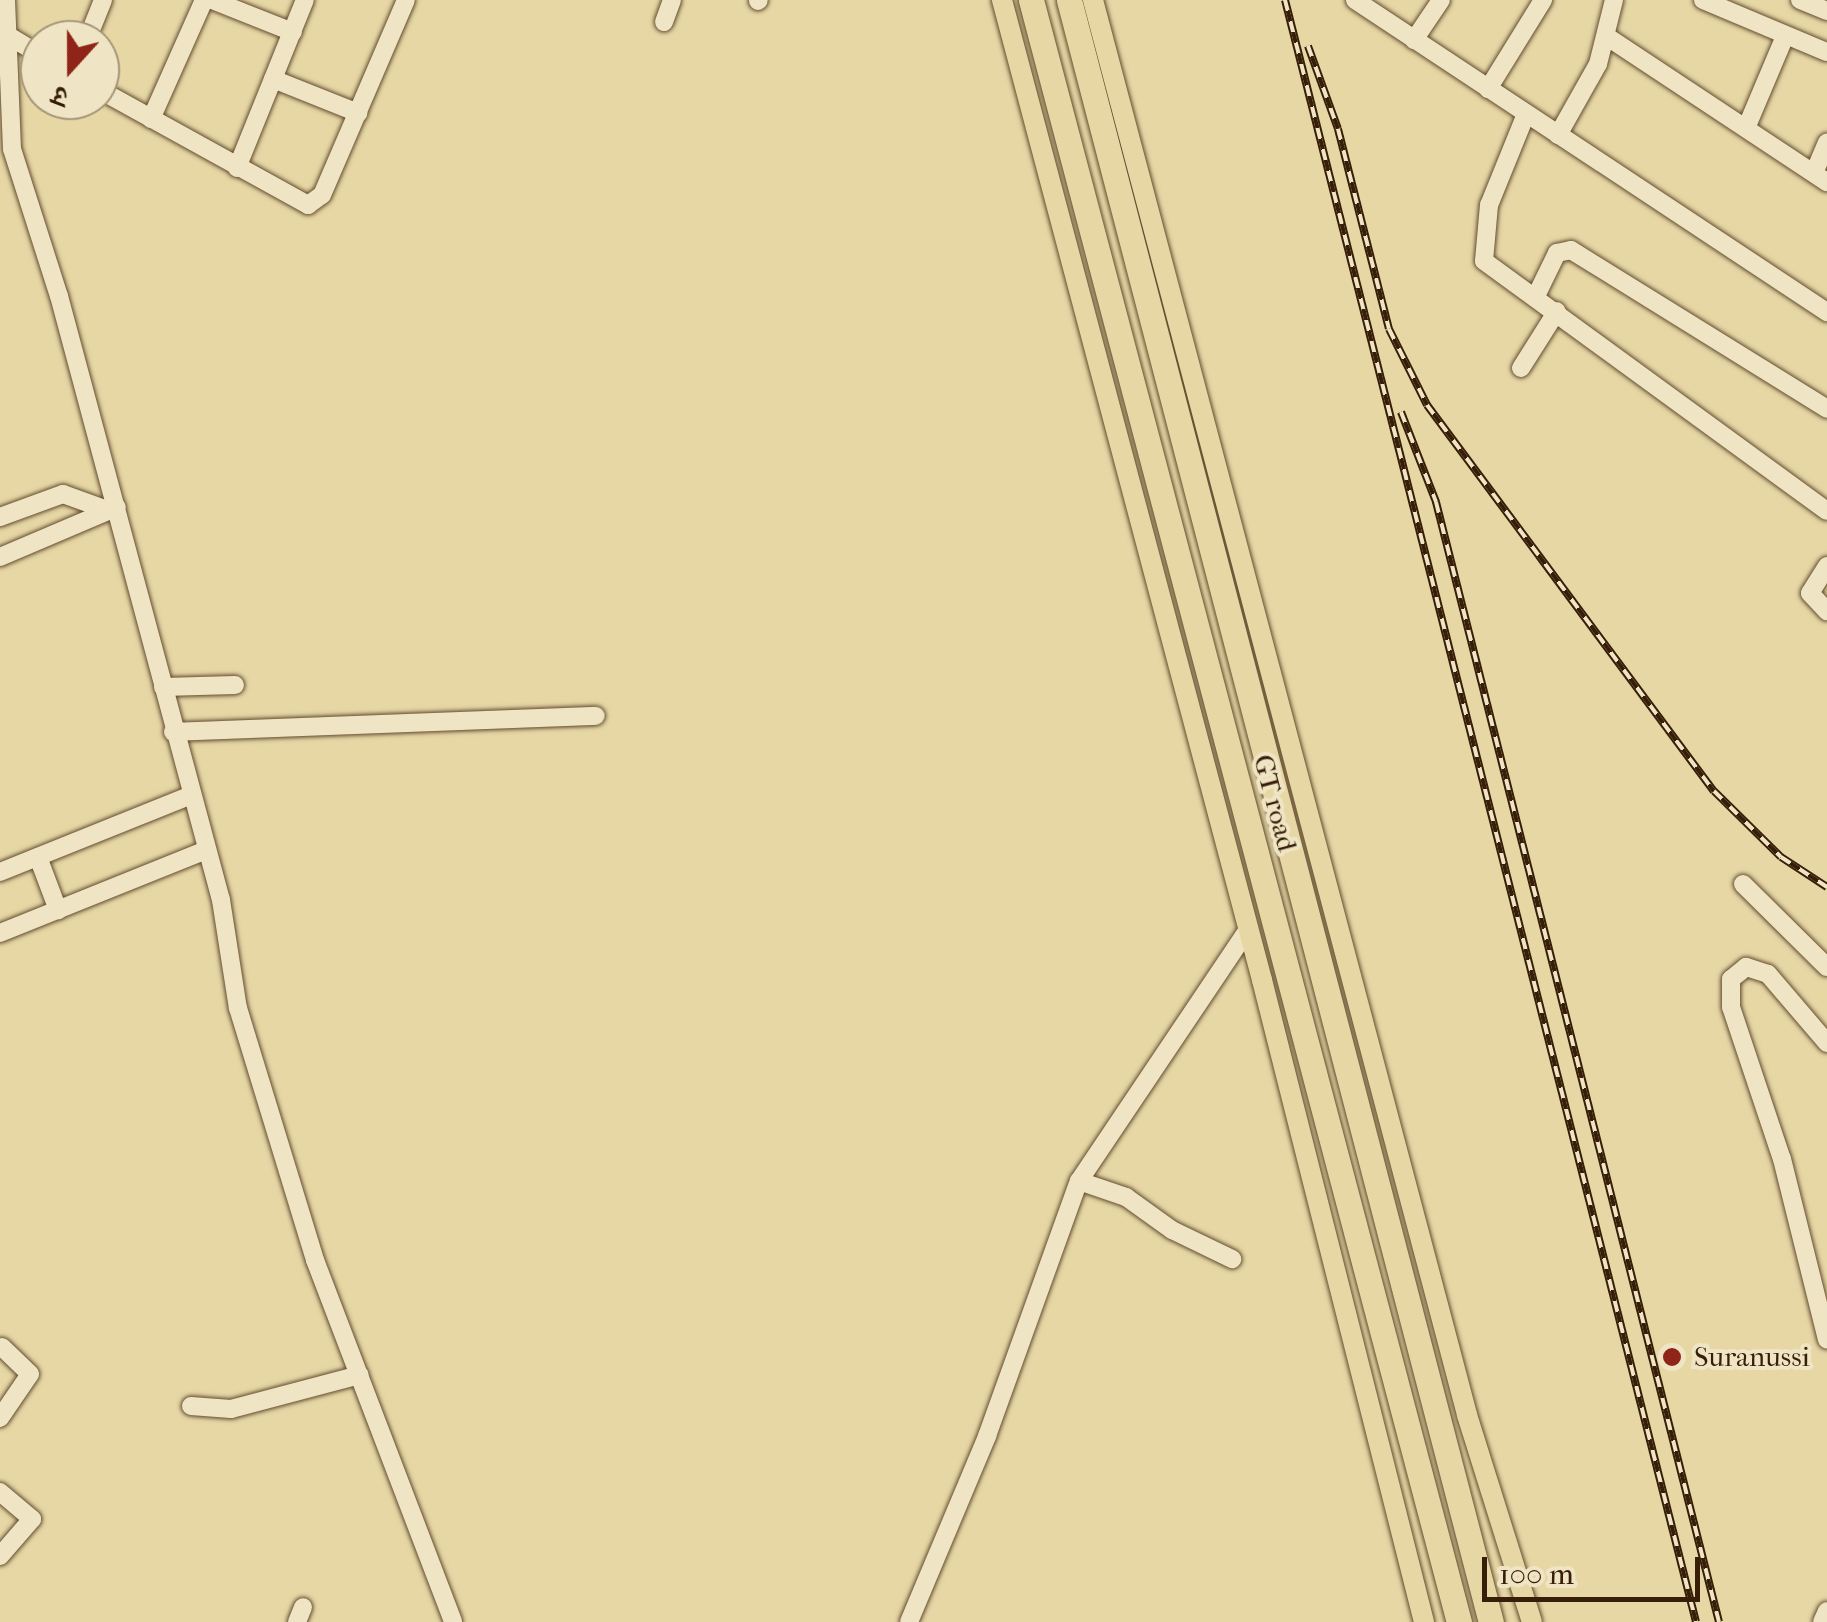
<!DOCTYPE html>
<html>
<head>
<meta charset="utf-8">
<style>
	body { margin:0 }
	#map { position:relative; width:1827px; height:1622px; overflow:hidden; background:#e6d7a5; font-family:"IM FELL French Canon","Noto Serif Devanagari",serif }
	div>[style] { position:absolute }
	.roads { filter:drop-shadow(0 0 2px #634c2f) drop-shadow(0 0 2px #634c2f) }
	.minor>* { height:18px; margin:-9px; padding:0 9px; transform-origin:9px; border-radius:9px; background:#efe5c4 }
	.major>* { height:20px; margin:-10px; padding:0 10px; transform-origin:10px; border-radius:10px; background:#e6d7a5 }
	.highway>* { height:25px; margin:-12.5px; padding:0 12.5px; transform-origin:12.5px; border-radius:12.5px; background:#e6d7a5 }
	.rail>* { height:8px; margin-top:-4px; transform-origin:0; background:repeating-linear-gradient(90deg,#efe5c4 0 11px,#371e08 0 22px); box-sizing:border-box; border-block:2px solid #371e08 }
	.dots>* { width:28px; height:28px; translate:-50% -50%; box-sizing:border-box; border:5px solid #efe5c4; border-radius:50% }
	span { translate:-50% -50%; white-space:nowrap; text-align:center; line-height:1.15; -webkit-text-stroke:8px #efe5c4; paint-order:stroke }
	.street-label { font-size:28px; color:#371e08 }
	.poi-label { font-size:28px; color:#371e08 }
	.left { translate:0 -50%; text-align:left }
	.north { position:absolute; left:20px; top:20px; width:100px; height:100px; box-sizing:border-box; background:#efe5c4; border:2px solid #a59579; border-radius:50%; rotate:201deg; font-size:28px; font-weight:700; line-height:40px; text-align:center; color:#371e08 }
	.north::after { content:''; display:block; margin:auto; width:35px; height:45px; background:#8f2418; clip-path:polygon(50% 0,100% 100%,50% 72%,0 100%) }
	.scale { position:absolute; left:1482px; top:1557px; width:218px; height:45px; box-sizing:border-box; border:5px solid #371e08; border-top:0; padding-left:12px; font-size:30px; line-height:35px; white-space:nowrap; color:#371e08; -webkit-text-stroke:8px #efe5c4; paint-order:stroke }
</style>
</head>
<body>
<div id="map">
	<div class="roads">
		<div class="minor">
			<i style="left:6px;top:0;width:149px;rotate:87.7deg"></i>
			<i style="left:12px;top:149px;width:154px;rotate:72.3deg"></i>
			<i style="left:59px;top:296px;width:625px;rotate:74.99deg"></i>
			<i style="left:221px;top:900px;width:109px;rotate:81.1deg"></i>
			<i style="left:238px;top:1008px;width:264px;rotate:73deg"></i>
			<i style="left:315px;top:1260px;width:387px;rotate:69.1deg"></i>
			<i style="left:212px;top:0;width:87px;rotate:21.6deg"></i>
			<i style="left:1355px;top:0;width:566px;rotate:33.47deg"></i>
			<i style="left:1703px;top:0;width:134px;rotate:22.8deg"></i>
			<i style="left:1800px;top:0;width:29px;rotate:22deg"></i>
			<i style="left:758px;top:1px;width:1px;rotate:-45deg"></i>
			<i style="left:664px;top:22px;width:23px;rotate:-70deg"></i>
			<i style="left:7px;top:35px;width:39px;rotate:31deg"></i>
			<i style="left:1606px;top:36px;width:265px;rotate:33.5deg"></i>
			<i style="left:87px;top:40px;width:43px;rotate:-68.2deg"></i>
			<i style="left:1414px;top:40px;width:48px;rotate:-56deg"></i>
			<i style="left:273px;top:79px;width:92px;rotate:21.8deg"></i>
			<i style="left:1488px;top:89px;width:105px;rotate:-58.3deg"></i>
			<i style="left:100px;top:90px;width:238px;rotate:28.9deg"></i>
			<i style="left:308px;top:205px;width:17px;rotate:-36deg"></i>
			<i style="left:322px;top:195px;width:212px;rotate:-66.7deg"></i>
			<i style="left:1526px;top:114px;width:98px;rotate:112.1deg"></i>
			<i style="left:1489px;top:205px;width:56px;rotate:95.1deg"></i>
			<i style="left:1484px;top:261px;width:424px;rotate:36.1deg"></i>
			<i style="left:151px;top:119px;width:130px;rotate:-66deg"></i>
			<i style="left:1747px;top:126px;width:98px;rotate:-67.1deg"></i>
			<i style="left:1558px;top:135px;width:81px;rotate:-60.6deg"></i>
			<i style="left:1598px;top:64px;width:66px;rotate:-76deg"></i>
			<i style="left:237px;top:168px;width:181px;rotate:-68deg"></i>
			<i style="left:1814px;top:173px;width:33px;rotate:-67deg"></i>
			<i style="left:1536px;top:296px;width:48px;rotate:-64deg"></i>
			<i style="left:1557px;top:253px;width:14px;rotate:-12deg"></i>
			<i style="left:1571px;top:250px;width:301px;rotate:31.8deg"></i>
			<i style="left:1521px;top:368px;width:67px;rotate:-57.7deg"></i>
			<i style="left:0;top:517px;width:67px;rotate:-20.1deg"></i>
			<i style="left:63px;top:494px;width:47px;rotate:20deg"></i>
			<i style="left:0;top:557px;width:127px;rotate:-23.1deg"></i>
			<i style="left:1827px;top:566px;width:32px;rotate:122deg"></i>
			<i style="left:1810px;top:593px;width:25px;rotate:47deg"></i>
			<i style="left:163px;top:687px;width:72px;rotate:-1.6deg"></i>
			<i style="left:173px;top:732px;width:423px;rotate:-2.2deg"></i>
			<i style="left:38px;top:857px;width:57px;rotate:69.3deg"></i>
			<i style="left:0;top:872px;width:204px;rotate:-21.9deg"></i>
			<i style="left:1743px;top:884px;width:118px;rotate:44.7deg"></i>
			<i style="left:0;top:933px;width:220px;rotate:-21.9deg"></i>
			<i style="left:1827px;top:1043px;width:91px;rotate:-130.5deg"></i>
			<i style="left:1768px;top:974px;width:23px;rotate:-162deg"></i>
			<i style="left:1746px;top:967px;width:19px;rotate:141deg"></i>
			<i style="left:1731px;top:979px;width:28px;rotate:90deg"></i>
			<i style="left:1731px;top:1007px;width:160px;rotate:71.5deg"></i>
			<i style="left:1782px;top:1159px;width:186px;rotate:76deg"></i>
			<i style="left:1079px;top:1181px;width:50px;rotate:18.8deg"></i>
			<i style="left:1126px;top:1197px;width:57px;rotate:35.7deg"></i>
			<i style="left:1172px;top:1230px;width:67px;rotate:25.8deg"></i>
			<i style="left:191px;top:1406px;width:40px;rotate:4.3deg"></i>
			<i style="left:231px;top:1409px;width:133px;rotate:-14.8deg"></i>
			<i style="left:0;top:1418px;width:53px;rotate:-55.7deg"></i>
			<i style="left:30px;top:1374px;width:39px;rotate:-136deg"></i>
			<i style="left:0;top:1492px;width:42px;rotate:40.2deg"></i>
			<i style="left:32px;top:1519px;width:49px;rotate:130.9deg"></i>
			<i style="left:297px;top:1622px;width:16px;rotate:-68deg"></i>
			<i style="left:909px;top:1622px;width:202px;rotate:-67.2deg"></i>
			<i style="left:987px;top:1436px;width:271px;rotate:-70.2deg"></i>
			<i style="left:1079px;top:1181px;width:305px;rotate:-56.1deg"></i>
			<i style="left:1822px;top:1622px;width:12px;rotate:-66deg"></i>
		</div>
		<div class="major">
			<i style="left:1002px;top:0;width:1014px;rotate:75.14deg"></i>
			<i style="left:1262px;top:980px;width:662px;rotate:75.84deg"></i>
			<i style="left:1093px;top:0;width:1464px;rotate:75.19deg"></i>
			<i style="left:1467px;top:1415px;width:217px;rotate:72.6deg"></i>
		</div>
		<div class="highway">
			<i style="left:1031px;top:0;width:1678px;rotate:75.22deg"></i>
			<i style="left:1069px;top:0;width:1676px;rotate:75.42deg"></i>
		</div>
	</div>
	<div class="rail">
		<i style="left:1285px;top:0;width:1673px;rotate:75.78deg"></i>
		<i style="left:1308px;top:46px;width:88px;rotate:70.1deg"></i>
		<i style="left:1338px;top:129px;width:206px;rotate:75.7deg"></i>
		<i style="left:1389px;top:329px;width:85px;rotate:63.4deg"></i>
		<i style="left:1427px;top:405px;width:481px;rotate:53.4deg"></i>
		<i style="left:1714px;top:791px;width:94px;rotate:44.6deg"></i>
		<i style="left:1781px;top:857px;width:55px;rotate:33.1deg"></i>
		<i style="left:1401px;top:412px;width:97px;rotate:68.7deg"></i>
		<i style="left:1436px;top:502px;width:1155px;rotate:75.82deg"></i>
	</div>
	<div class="dots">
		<i style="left:1672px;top:1357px;background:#8f2418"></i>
	</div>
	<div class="street-label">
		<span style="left:1275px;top:803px;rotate:75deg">GT road</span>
	</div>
	<div class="poi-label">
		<span class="left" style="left:1694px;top:1357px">Suranussi</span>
	</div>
	<div class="north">उ</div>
	<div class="scale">100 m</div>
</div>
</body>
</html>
